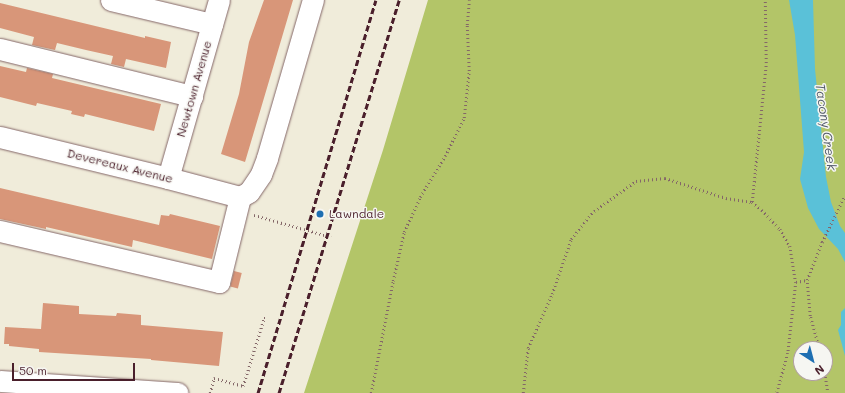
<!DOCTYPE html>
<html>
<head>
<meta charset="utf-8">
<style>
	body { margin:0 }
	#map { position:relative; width:845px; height:393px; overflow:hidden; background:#f0ecda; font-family:Mali,sans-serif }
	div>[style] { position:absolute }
	.green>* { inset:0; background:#b3c568 }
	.water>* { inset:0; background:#5ac1d8 }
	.building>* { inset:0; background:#d89679; transform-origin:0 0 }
	.path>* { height:2.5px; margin-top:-1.25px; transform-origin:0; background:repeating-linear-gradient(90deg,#846768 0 1px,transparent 0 4px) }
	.roads { filter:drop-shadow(0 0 1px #846768) drop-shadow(0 0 1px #846768) }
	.minor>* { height:21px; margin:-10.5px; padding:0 10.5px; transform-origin:10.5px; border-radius:10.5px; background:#fff }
	.rail>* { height:3px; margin-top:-1.5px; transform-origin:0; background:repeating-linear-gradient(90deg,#4a1f2b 0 6px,transparent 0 9px) }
	.dots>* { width:11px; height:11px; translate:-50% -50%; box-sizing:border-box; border:2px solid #f6f6f2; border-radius:50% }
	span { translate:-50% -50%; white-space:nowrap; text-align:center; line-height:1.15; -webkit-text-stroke:3px #f6f6f2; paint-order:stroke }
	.street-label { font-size:12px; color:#4a1f2b }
	.poi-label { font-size:12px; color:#4a1f2b }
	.left { translate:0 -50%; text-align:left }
	.water-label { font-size:13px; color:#505868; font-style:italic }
	.north { position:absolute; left:793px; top:341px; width:40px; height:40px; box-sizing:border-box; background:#f6f6f2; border:1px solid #b1a0a2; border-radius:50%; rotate:144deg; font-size:11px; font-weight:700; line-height:16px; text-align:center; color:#4a1f2b }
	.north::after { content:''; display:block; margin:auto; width:14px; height:18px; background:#1f6fb2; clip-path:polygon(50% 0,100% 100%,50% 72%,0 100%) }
	.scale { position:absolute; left:12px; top:363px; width:123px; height:18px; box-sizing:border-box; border:2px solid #4a1f2b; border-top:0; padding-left:5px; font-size:12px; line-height:14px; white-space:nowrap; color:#4a1f2b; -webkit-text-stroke:3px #f6f6f2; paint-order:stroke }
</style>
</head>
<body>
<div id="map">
	<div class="green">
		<i style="clip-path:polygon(evenodd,428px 0,845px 0,845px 393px,304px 393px,383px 150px,428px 0,801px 349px,825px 349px,825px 373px,801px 373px,801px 349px)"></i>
	</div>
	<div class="water">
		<i style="clip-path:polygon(789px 0,813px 0,815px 69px,826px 177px,831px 202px,840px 226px,845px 233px,845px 262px,838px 249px,819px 229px,808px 208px,800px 179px,804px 152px,795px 35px)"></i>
		<i style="clip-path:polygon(845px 308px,845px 356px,838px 330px,841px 325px,841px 312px)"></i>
	</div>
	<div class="building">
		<i style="clip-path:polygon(264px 0,293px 0,245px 162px,221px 154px,239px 94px,249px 42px)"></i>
		<i style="clip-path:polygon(0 3px,145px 38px,145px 36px,171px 42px,166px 68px,126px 59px,124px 67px,111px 64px,113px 56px,86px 50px,57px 43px,55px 50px,32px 45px,34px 37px,0 28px)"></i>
		<i style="clip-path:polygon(0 66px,26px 72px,27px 68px,53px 74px,52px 78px,161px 104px,154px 131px,85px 114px,84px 117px,71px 114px,72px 111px,37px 103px,36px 106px,0 97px)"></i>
		<i style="clip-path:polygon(0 188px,159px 225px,161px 215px,169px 216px,170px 214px,220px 226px,212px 259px,133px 240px,132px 247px,46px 227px,46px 229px,0 219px)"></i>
		<i style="left:234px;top:271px;width:8px;height:16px;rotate:14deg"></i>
		<i style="clip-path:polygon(43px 303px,79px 306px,79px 314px,116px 316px,117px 313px,141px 315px,141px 325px,223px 332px,219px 366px,151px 360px,151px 359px,39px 352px,39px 349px,9px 346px,9px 344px,4px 344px,5px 327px,41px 329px)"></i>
	</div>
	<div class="path">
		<i style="left:752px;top:202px;width:140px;rotate:-84.2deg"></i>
		<i style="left:766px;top:63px;width:63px;rotate:-90.9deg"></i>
		<i style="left:254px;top:215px;width:80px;rotate:15.9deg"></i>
		<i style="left:796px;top:282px;width:11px;rotate:-10deg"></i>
		<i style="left:819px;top:349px;width:34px;rotate:-105deg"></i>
		<i style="left:810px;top:316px;width:36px;rotate:-95deg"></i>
		<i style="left:807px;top:280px;width:41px;rotate:-68.5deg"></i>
		<i style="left:822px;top:242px;width:52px;rotate:-63.9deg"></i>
		<i style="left:825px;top:373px;width:20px;rotate:81deg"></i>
		<i style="left:210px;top:393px;width:16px;rotate:-75deg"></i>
		<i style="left:214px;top:378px;width:30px;rotate:15deg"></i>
		<i style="left:243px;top:386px;width:71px;rotate:-72.8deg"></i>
		<i style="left:264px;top:318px;width:3px"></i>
		<i style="left:371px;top:393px;width:114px;rotate:-78.9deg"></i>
		<i style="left:393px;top:281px;width:50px;rotate:-77.3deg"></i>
		<i style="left:404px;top:232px;width:38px;rotate:-65deg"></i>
		<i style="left:420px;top:197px;width:48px;rotate:-58.6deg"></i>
		<i style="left:445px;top:156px;width:42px;rotate:-63.4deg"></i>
		<i style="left:464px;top:118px;width:47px;rotate:-83.9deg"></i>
		<i style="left:469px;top:71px;width:46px;rotate:-92.5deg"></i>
		<i style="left:467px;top:25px;width:25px;rotate:-85deg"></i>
		<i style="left:523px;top:393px;width:45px;rotate:-83.7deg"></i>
		<i style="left:528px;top:348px;width:59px;rotate:-66deg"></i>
		<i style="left:552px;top:294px;width:58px;rotate:-70.9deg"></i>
		<i style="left:571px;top:239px;width:36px;rotate:-51deg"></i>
		<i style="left:594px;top:211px;width:52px;rotate:-35.5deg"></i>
		<i style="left:636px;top:181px;width:29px;rotate:-6deg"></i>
		<i style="left:665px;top:178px;width:64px;rotate:18.2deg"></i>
		<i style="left:726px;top:198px;width:26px;rotate:9deg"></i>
		<i style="left:752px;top:202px;width:13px;rotate:39deg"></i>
		<i style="left:762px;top:210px;width:26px;rotate:47deg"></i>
		<i style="left:780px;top:229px;width:20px;rotate:60deg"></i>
		<i style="left:790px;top:246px;width:36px;rotate:81deg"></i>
		<i style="left:796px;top:282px;width:71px;rotate:96.4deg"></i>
		<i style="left:788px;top:353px;width:41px;rotate:105.4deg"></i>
	</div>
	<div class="roads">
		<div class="minor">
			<i style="left:111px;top:0;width:104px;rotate:13.4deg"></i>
			<i style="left:0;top:49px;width:198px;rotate:13.8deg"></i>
			<i style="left:0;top:137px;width:173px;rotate:13.7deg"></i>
			<i style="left:168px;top:178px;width:74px;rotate:14.8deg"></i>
			<i style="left:168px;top:178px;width:185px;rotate:-74deg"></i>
			<i style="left:0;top:231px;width:225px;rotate:13.1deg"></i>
			<i style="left:219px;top:282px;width:88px;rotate:-76.1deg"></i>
			<i style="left:240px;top:197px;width:10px;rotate:-29deg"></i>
			<i style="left:249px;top:192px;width:22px;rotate:-56deg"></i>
			<i style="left:261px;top:174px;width:17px;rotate:-69deg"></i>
			<i style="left:267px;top:158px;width:165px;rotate:-73.8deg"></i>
			<i style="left:0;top:381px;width:178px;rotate:3.9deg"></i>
		</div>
	</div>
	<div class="rail">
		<i style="left:258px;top:393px;width:410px;rotate:-73.3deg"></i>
		<i style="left:279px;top:393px;width:411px;rotate:-73deg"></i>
	</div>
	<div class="dots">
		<i style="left:320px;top:214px;background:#1f6fb2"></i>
	</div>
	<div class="street-label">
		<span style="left:194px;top:89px;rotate:-74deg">Newtown Avenue</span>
		<span style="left:120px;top:166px;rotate:14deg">Devereaux Avenue</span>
	</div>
	<div class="poi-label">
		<span class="left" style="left:329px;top:214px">Lawndale</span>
	</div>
	<div class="water-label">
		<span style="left:826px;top:127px;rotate:82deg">Tacony Creek</span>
	</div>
	<div class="north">N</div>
	<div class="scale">50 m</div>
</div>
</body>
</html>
